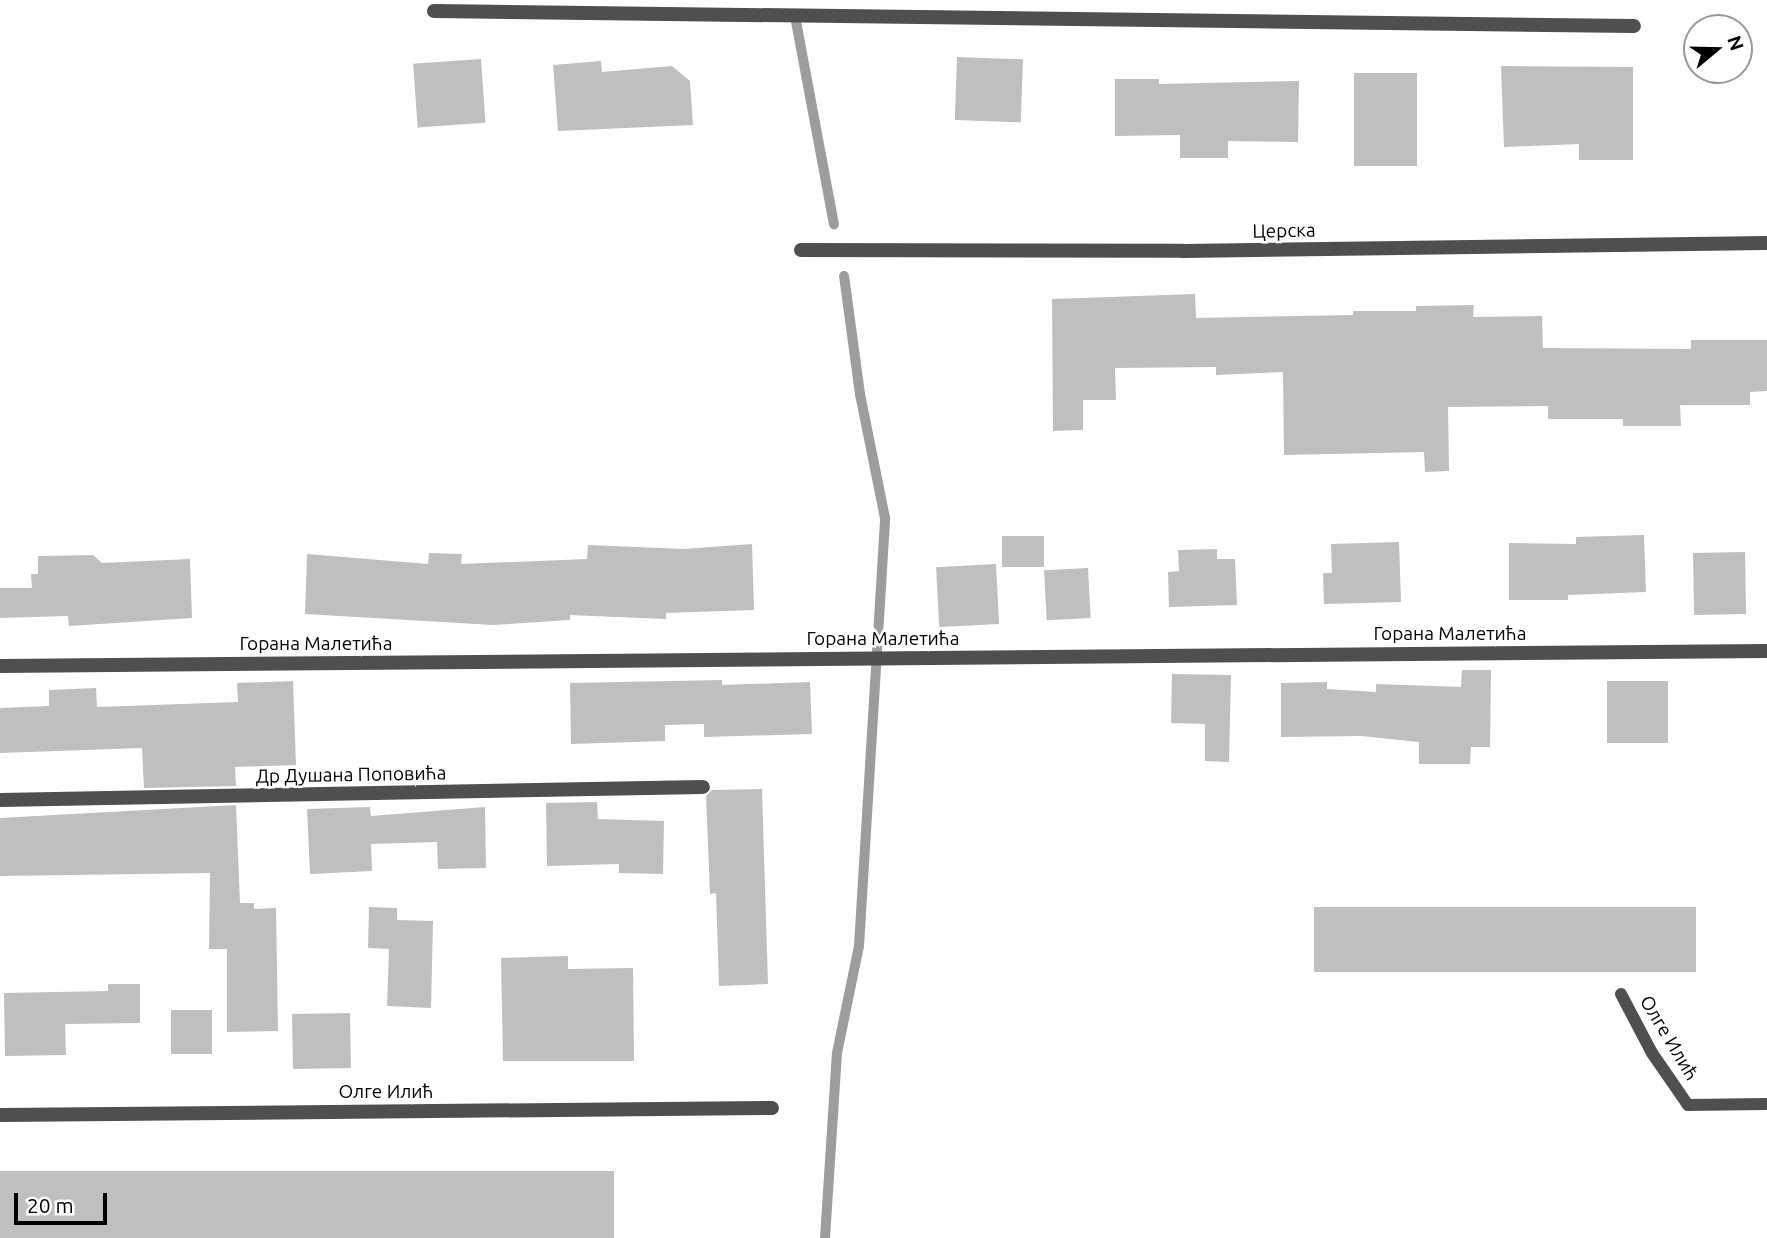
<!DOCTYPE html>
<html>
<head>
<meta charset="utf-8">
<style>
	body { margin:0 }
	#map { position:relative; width:1767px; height:1238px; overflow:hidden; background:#fff; font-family:Ubuntu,sans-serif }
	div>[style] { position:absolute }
	.stream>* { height:10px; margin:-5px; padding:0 5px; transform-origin:5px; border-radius:5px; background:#9d9d9d }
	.building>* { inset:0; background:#bfbfbf; transform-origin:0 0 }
	.lane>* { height:12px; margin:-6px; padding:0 6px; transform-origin:6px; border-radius:6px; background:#4f4f4f }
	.street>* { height:14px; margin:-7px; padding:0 7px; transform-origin:7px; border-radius:7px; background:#4f4f4f }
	span { translate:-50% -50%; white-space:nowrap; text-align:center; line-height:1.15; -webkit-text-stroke:5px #fff; paint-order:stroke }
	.street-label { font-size:19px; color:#000 }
	.north { position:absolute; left:1683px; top:14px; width:70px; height:70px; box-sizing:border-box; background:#fff; border:2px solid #999; border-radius:50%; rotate:71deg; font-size:19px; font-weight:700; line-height:28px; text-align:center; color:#000 }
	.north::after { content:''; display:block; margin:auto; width:24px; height:32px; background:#000; clip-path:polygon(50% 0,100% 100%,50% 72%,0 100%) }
	.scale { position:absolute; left:14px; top:1193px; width:93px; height:32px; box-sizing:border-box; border:4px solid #000; border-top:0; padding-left:9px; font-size:21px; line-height:24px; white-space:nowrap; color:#000; -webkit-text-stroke:5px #fff; paint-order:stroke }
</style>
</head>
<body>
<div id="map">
	<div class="stream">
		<i style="left:795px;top:16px;width:212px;rotate:79.4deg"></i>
		<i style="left:825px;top:1238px;width:185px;rotate:-86.3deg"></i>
		<i style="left:837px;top:1053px;width:109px;rotate:-78.4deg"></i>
		<i style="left:859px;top:946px;width:429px;rotate:-86.5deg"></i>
		<i style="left:885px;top:518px;width:126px;rotate:-101.4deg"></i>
		<i style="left:860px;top:394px;width:119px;rotate:-97.7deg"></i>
	</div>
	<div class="building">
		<i style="left:957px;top:57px;width:66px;height:63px;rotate:2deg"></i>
		<i style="left:481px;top:59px;width:64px;height:68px;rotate:86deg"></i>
		<i style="clip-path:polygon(601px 61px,602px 72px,672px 66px,690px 81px,693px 125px,558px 131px,553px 65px)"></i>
		<i style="clip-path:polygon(1501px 66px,1633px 67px,1633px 160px,1579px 160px,1579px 144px,1504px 147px)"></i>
		<i style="left:1354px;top:73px;width:63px;height:93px"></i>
		<i style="clip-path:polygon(1115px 79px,1159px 79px,1159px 84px,1299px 81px,1298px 142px,1228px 141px,1228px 158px,1180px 158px,1180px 135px,1115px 136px)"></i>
		<i style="clip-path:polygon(1195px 294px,1196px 318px,1353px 315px,1353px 311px,1416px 311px,1416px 306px,1474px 305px,1473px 317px,1542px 316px,1543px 348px,1691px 349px,1691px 340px,1767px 340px,1767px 391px,1750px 392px,1750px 405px,1680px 405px,1681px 426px,1623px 426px,1623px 419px,1548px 419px,1548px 406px,1448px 407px,1449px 471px,1425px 472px,1424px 452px,1284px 455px,1283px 372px,1216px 375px,1216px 367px,1115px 368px,1116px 400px,1083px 400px,1083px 430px,1053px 431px,1052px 299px)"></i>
		<i style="clip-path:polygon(1644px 535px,1646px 592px,1568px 595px,1568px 600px,1509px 600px,1509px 543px,1576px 544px,1576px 537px)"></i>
		<i style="left:1044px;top:536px;width:31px;height:42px;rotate:90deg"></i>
		<i style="clip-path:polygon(1399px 542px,1401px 602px,1324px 604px,1323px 573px,1332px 573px,1331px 544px)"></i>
		<i style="clip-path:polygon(752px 544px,754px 610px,666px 613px,666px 619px,570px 615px,570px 620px,493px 625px,305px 614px,307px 554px,428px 564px,429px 553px,462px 554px,461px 564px,587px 559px,588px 545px,684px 549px)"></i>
		<i style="clip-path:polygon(1217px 549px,1217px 559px,1235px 559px,1237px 605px,1169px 607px,1168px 572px,1179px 571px,1178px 550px)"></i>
		<i style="left:1745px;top:552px;width:62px;height:52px;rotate:89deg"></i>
		<i style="clip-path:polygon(93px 555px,102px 563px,190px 559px,192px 618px,69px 626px,68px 616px,0 618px,0 588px,32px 588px,31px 574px,38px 574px,38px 556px)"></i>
		<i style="left:996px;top:564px;width:60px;height:60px;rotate:87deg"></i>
		<i style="left:1088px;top:568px;width:50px;height:44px;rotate:87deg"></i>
		<i style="clip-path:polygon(1462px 670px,1491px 670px,1490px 747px,1471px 747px,1470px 764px,1419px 764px,1419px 742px,1361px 736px,1281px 737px,1281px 683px,1327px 682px,1327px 689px,1376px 692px,1376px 684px,1461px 687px)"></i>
		<i style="clip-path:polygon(1172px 674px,1231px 675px,1229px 762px,1205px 761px,1205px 724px,1171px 723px)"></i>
		<i style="clip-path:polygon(722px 680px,722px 685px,810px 682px,812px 734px,704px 737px,704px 724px,665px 725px,665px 741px,571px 744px,570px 683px)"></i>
		<i style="clip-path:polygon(293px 681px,296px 765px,235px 767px,236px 786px,144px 788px,142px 748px,0 753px,0 708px,49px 706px,49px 690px,96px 688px,97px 707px,238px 702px,237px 683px)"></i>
		<i style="left:1607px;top:681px;width:61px;height:62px"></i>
		<i style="clip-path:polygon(762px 789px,768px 984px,719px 986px,716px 893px,710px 894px,706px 796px,712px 790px)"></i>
		<i style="clip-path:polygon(597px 802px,598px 819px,664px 821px,663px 874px,619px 873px,619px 864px,547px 866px,546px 803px)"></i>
		<i style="clip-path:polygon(236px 805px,240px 903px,254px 903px,254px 909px,276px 908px,278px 1031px,227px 1032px,227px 949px,209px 949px,210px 873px,0 876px,0 818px)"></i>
		<i style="clip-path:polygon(370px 807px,371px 816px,485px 807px,486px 868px,438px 869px,437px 842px,371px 844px,372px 871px,310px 874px,307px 809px)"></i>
		<i style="clip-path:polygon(369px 907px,397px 908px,397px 920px,433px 921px,431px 1008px,387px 1006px,389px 949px,368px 948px)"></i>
		<i style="left:1314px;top:907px;width:382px;height:65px"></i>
		<i style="clip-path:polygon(568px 956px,568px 969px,633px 968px,634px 1061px,503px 1061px,501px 958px)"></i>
		<i style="clip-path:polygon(108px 984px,140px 984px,140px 1023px,65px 1024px,66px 1055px,5px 1056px,4px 993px,108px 991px)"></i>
		<i style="left:171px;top:1010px;width:41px;height:44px"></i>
		<i style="left:350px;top:1013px;width:55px;height:58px;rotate:89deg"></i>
		<i style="left:0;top:1171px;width:614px;height:67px"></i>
	</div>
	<div class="lane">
		<i style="left:1621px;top:994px;width:67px;rotate:62.3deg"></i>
		<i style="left:1652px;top:1053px;width:63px;rotate:55.3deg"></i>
		<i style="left:1688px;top:1105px;width:79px;rotate:-0.7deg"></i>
	</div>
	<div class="street">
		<i style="left:434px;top:11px;width:1200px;rotate:0.72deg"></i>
		<i style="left:801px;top:250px;width:382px;rotate:0.1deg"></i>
		<i style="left:1183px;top:251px;width:584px;rotate:-0.78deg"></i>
		<i style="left:0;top:666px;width:1767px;rotate:-0.49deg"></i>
		<i style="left:0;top:800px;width:703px;rotate:-1.06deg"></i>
		<i style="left:0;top:1115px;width:772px;rotate:-0.52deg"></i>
	</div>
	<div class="street-label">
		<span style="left:1284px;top:231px;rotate:-1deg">Церска</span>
		<span style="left:1450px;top:634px">Горана Малетића</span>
		<span style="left:883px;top:639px">Горана Малетића</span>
		<span style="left:316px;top:644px">Горана Малетића</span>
		<span style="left:351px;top:775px;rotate:-1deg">Др Душана Поповића</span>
		<span style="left:1669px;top:1038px;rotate:59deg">Олге Илић</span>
		<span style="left:386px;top:1092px">Олге Илић</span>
	</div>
	<div class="north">N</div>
	<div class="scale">20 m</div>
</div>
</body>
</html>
